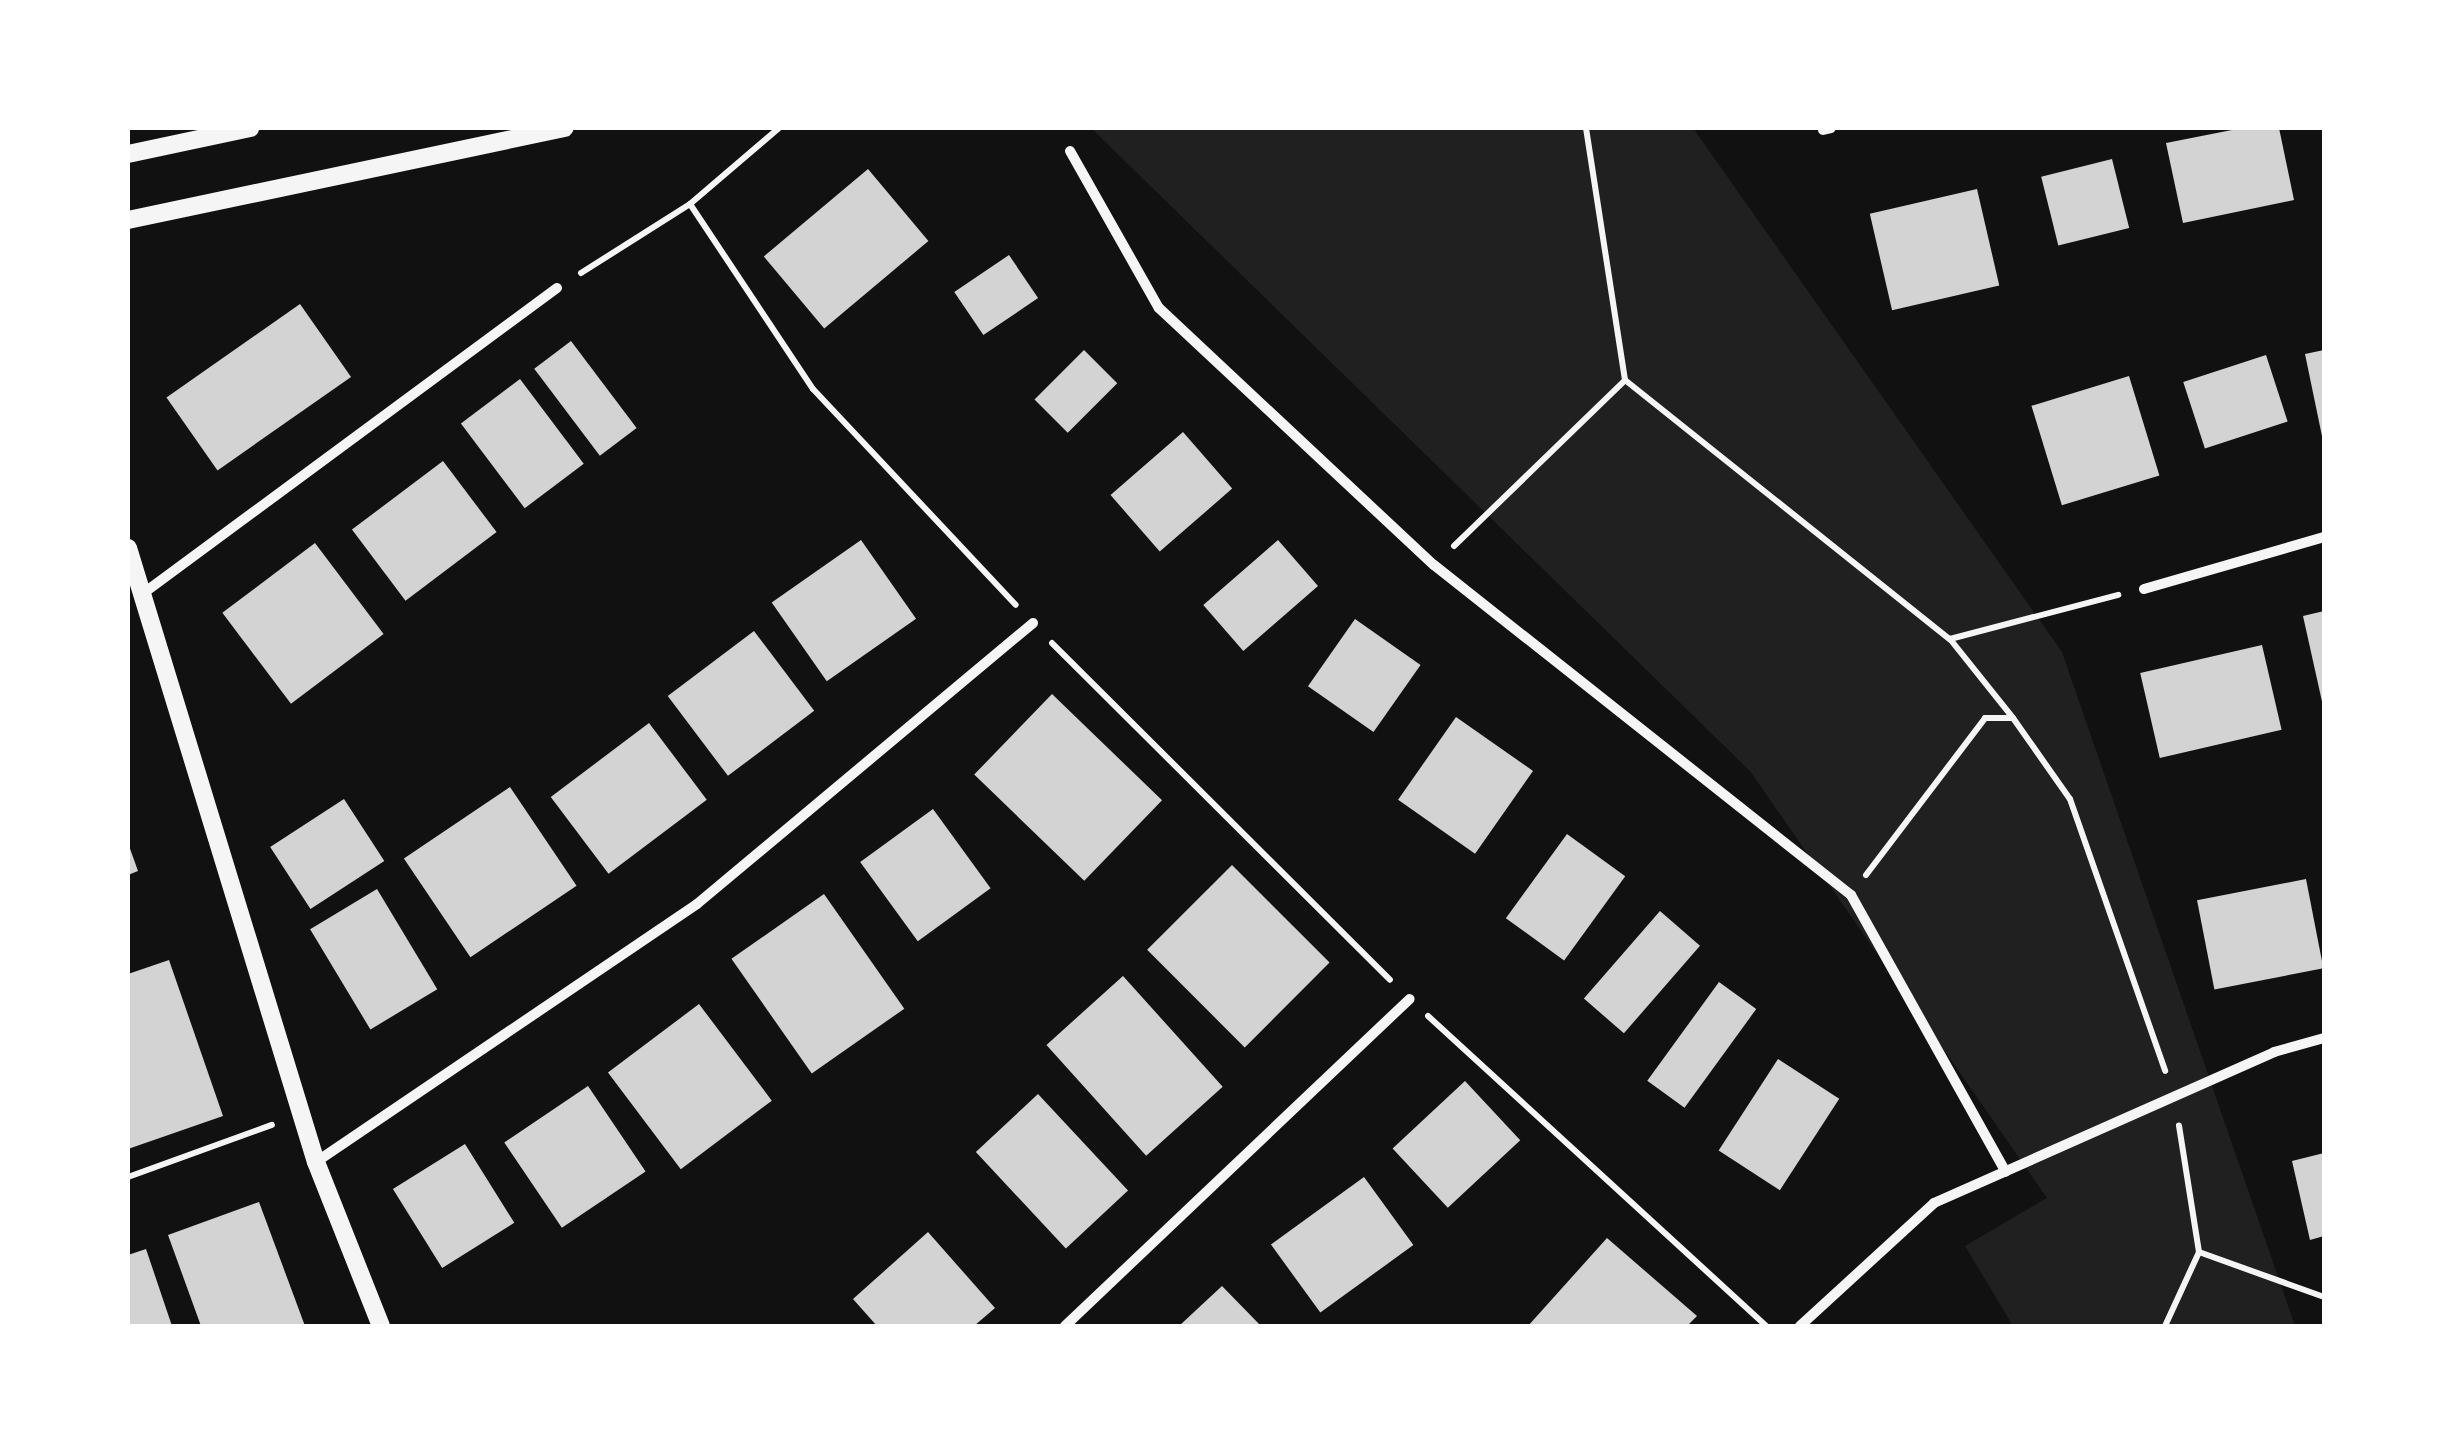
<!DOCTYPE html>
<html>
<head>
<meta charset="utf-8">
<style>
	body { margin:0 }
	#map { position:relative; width:2452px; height:1454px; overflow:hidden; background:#111; font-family:Overpass,sans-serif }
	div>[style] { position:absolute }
	.green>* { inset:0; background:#202020 }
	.building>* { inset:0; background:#d3d3d3; transform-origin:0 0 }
	.path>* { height:6px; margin:-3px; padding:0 3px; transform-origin:3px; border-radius:3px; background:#f5f5f5 }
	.minor>* { height:10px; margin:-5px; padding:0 5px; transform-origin:5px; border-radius:5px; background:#f5f5f5 }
	.tertiary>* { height:18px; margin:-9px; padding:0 9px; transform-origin:9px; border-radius:9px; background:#f5f5f5 }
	span { translate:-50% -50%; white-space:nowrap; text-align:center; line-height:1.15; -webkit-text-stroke:8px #fff; paint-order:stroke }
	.frame { position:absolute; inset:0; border:130px solid #fff; pointer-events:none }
</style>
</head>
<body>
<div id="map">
	<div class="green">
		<i style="clip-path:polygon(1091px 128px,1693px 128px,2062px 652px,2295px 1326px,2013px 1326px,1965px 1246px,2047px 1198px,1750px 771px)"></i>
	</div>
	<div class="building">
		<i style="clip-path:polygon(2242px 128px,2279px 128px,2294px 200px,2183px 223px,2166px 143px)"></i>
		<i style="left:2112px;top:159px;width:71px;height:73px;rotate:76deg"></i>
		<i style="left:868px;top:169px;width:94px;height:136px;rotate:50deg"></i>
		<i style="left:1977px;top:189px;width:99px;height:110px;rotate:77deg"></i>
		<i style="left:1009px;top:255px;width:52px;height:66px;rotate:56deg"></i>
		<i style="left:300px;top:304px;width:89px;height:163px;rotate:55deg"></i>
		<i style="left:571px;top:341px;width:109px;height:46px;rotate:53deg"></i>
		<i style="left:1084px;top:350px;width:47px;height:70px;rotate:45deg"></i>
		<i style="clip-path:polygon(2324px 350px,2324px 441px,2323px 441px,2305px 354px)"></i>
		<i style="left:2266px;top:355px;width:70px;height:87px;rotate:72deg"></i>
		<i style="left:2129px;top:376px;width:104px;height:102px;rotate:73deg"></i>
		<i style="left:520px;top:379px;width:106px;height:74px;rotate:53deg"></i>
		<i style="left:1183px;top:432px;width:75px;height:96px;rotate:49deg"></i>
		<i style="left:443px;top:461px;width:89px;height:114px;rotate:53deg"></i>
		<i style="left:861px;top:540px;width:96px;height:109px;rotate:55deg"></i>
		<i style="left:1278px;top:540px;width:61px;height:99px;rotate:49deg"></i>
		<i style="left:315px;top:543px;width:114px;height:116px;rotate:53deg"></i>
		<i style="clip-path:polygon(2324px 611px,2324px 706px,2323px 706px,2303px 616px)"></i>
		<i style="left:1355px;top:619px;width:80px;height:82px;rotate:35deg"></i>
		<i style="left:754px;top:631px;width:100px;height:108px;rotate:53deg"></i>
		<i style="left:2262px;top:645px;width:87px;height:125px;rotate:77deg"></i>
		<i style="left:1052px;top:694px;width:153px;height:112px;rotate:44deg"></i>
		<i style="left:1456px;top:717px;width:94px;height:101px;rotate:35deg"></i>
		<i style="left:649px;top:723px;width:96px;height:123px;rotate:53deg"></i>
		<i style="left:510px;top:787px;width:119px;height:128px;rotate:56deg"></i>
		<i style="left:344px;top:799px;width:74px;height:88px;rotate:57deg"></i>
		<i style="left:933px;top:809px;width:98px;height:90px;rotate:54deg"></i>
		<i style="left:1567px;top:834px;width:72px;height:104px;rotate:36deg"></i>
		<i style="clip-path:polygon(128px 843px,138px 871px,128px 875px)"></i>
		<i style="left:1232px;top:865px;width:138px;height:120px;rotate:45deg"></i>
		<i style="left:2306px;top:879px;width:91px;height:111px;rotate:79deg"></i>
		<i style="left:377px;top:889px;width:117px;height:78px;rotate:59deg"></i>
		<i style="left:824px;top:894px;width:140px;height:113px;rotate:55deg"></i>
		<i style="left:1660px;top:911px;width:53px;height:116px;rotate:41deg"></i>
		<i style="clip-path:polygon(169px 960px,223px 1116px,128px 1149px,128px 974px)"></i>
		<i style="left:1123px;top:976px;width:149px;height:103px;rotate:48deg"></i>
		<i style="left:1719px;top:982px;width:46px;height:122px;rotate:36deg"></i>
		<i style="left:699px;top:1004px;width:121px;height:114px;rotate:53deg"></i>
		<i style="left:1778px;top:1059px;width:73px;height:109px;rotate:33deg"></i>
		<i style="left:1465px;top:1081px;width:81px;height:99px;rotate:47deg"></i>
		<i style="left:588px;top:1086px;width:103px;height:101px;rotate:56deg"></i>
		<i style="left:1038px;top:1094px;width:132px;height:85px;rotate:47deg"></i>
		<i style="left:465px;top:1144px;width:93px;height:85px;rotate:58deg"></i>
		<i style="clip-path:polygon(2324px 1153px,2324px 1236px,2310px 1240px,2292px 1161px)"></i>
		<i style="left:1364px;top:1177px;width:84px;height:115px;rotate:54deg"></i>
		<i style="clip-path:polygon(259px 1202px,305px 1326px,201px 1326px,168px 1235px)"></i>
		<i style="clip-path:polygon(928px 1232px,995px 1308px,974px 1326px,877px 1326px,853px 1299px)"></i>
		<i style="clip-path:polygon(1607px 1238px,1697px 1316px,1687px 1326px,1528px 1326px)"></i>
		<i style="clip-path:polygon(146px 1249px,172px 1326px,128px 1326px,128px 1255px)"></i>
		<i style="clip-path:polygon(1222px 1286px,1261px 1326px,1179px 1326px)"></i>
	</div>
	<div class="path">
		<i style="left:779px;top:128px;width:117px;rotate:139.5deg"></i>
		<i style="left:690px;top:204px;width:222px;rotate:56.4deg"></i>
		<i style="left:813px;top:389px;width:296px;rotate:46.8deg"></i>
		<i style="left:1586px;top:128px;width:255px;rotate:81.2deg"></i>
		<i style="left:1625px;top:380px;width:416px;rotate:38.6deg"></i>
		<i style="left:1950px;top:639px;width:101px;rotate:51.4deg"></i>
		<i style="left:2013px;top:718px;width:99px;rotate:54.9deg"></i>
		<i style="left:2070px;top:799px;width:288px;rotate:70.7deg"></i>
		<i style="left:581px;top:273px;width:129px;rotate:-32.3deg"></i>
		<i style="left:1454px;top:546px;width:238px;rotate:-44.1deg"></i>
		<i style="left:1950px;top:639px;width:174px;rotate:-14.7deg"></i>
		<i style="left:1052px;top:643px;width:477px;rotate:44.9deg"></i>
		<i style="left:1866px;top:875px;width:197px;rotate:-52.8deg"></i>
		<i style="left:1985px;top:718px;width:26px"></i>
		<i style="left:1428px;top:1016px;width:459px;rotate:42.5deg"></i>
		<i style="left:128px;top:1177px;width:153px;rotate:-19.9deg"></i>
		<i style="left:2199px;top:1252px;width:133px;rotate:19.8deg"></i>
		<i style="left:2165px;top:1326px;width:81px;rotate:-65.3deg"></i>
		<i style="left:2199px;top:1252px;width:128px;rotate:-99deg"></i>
	</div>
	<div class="minor">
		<i style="left:1823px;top:130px;width:8px;rotate:-14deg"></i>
		<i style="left:1070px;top:151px;width:180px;rotate:60.5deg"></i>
		<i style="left:1159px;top:308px;width:376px;rotate:43.1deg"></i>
		<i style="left:1434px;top:565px;width:532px;rotate:38.36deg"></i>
		<i style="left:1851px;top:895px;width:317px;rotate:60.8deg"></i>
		<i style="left:2144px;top:589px;width:187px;rotate:-16.1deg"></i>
		<i style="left:141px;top:595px;width:517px;rotate:-36.43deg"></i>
		<i style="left:316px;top:1162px;width:460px;rotate:-34.1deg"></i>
		<i style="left:697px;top:904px;width:438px;rotate:-39.9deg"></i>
		<i style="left:1065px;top:1326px;width:475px;rotate:-43.5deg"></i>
		<i style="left:1800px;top:1326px;width:182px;rotate:-42.5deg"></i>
		<i style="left:1934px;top:1203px;width:372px;rotate:-23.9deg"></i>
		<i style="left:2274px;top:1052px;width:52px;rotate:-15.6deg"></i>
	</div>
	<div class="tertiary">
		<i style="left:128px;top:154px;width:125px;rotate:-12deg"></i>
		<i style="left:128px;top:220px;width:446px;rotate:-11.9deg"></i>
		<i style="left:128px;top:548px;width:642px;rotate:72.98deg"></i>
		<i style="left:316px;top:1162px;width:176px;rotate:68.4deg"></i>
	</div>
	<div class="frame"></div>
</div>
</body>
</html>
